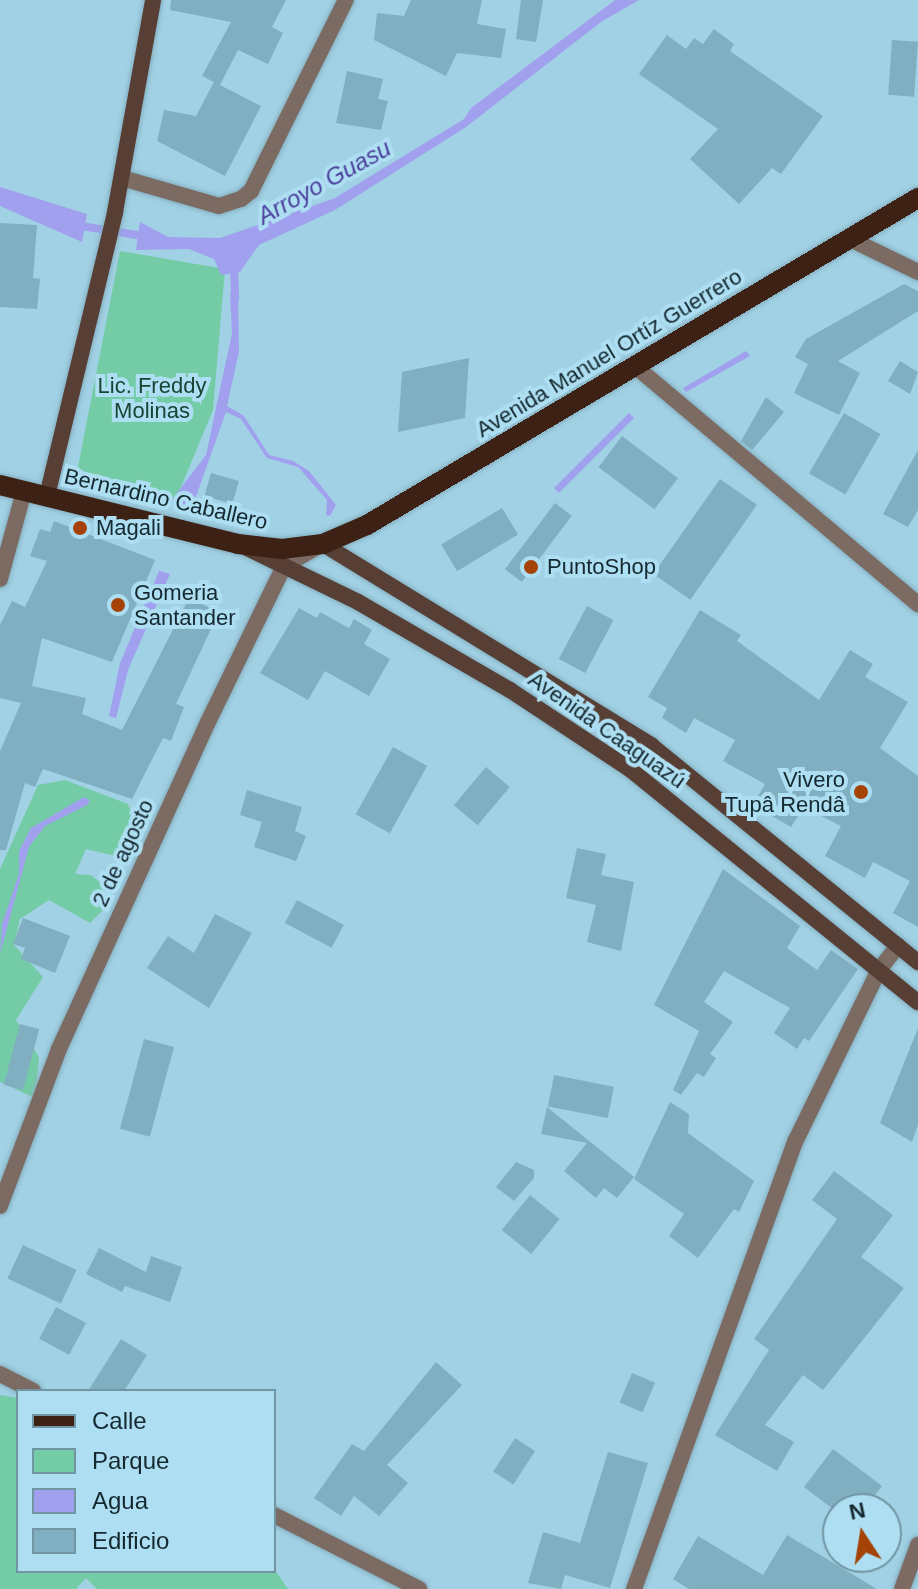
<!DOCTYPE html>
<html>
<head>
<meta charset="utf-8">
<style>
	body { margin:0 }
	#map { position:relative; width:918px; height:1589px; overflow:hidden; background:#a1d1e4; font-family:Helvetica,sans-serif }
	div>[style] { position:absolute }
	.green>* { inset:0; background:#74cca6 }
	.water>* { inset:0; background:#a1a0ef; transform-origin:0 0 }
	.stream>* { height:8px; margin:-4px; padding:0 4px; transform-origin:4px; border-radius:4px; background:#a1a0ef }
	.building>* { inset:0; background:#80afc1; transform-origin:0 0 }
	.roads { filter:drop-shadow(0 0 2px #85afc0) drop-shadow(0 0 2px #85afc0) }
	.street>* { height:16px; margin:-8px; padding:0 8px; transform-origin:8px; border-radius:8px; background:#7c6b63 }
	.secondary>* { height:16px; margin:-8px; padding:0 8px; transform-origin:8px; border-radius:8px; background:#573f35 }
	.primary>* { height:20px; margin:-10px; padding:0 10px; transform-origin:10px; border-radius:10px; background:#3d2115 }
	.dots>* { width:22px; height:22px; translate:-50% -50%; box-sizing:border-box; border:4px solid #addef1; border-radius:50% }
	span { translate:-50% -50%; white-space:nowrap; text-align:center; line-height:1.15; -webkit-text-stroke:8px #addef1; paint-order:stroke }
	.street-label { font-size:22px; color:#152930 }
	.park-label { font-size:22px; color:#194433 }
	.poi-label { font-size:22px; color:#152930 }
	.left { translate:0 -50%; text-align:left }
	.right { translate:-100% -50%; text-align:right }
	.water-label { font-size:24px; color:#4d429e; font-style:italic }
	.legend { position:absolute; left:16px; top:1389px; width:260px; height:184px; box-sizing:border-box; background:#addef1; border:2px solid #7096a4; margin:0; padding:10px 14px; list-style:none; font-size:24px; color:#152930 }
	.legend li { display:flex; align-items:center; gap:16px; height:40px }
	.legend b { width:40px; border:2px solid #7096a4 }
	.north { position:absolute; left:822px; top:1493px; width:80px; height:80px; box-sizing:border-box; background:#addef1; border:2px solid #7096a4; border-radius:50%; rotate:348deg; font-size:22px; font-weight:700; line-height:32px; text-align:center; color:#152930 }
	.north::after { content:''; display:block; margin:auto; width:28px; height:36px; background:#a54205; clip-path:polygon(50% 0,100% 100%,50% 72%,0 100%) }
</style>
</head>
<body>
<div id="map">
	<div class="green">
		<i style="clip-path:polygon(120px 251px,225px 269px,213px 410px,176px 499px,92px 477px,78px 467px)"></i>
		<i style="clip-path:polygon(65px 780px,128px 804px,138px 831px,123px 858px,86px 849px,75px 874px,91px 875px,103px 885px,104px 909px,90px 923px,49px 900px,20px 919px,14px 945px,43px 977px,16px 1020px,39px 1057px,35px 1098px,0 1082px,0 869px,38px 785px)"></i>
		<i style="clip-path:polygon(0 1395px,18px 1398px,18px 1571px,274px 1569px,288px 1589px,97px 1589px,86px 1578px,76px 1589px,0 1589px)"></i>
	</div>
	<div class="water">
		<i style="clip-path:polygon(615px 0,639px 0,601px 22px,466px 127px,335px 210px,259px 245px,240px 272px,221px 275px,214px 259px,189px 249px,136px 250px,140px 222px,168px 237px,220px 238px,335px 198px,464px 119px,471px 108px)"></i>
		<i style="clip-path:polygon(0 187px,87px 214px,82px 242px,0 206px)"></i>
		<i style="clip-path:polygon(238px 291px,239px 352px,227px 406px,244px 416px,269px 455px,293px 461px,309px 471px,336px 505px,330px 516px,326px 515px,327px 500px,298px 467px,267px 458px,241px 419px,226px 412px,192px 508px,170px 502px,206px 455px,232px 333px,230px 293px)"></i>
		<i style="clip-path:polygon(746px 351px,750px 356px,686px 392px,683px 388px)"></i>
		<i style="left:629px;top:413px;width:7px;height:106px;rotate:45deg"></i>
		<i style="clip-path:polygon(159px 571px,170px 574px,128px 670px,116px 718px,109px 716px,120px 663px)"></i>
		<i style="clip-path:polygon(84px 797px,90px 801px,87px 805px,45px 826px,29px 847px,0 954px,2px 924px,19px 874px,19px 851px,31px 828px)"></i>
	</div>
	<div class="stream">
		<i style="left:75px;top:225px;width:75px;rotate:9.2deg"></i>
		<i style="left:234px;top:265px;width:34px;rotate:88deg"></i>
	</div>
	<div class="building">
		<i style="clip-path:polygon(171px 0,286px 0,272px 27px,283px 33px,268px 64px,238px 50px,220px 85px,261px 106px,225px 176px,157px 141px,164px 110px,196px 116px,214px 82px,202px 76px,231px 22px,170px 10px)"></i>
		<i style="clip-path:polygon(411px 0,482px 0,477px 24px,506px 29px,501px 58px,457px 53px,446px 76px,374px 40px,377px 13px,404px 16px)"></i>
		<i style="clip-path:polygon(521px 0,543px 0,536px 42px,516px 39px)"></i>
		<i style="clip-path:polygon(714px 29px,734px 44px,730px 51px,823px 116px,781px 174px,772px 168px,739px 204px,690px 159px,718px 129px,639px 74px,667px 35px,686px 49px,694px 38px,703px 44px)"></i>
		<i style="left:892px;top:40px;width:26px;height:55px;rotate:4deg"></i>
		<i style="clip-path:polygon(347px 71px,383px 79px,378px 99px,388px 101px,381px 130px,336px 123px)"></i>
		<i style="clip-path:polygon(0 223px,37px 225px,33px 278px,40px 279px,37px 309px,0 307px)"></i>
		<i style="clip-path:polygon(904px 284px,918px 291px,918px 311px,838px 361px,860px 373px,839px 415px,794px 393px,808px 364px,795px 357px,806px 339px)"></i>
		<i style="clip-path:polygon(469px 358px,465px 418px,398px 432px,402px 372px)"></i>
		<i style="clip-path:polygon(900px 361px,918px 372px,910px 394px,888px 381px)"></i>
		<i style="clip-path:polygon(766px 397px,784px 412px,752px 450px,741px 441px)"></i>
		<i style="left:844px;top:413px;width:42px;height:70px;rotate:30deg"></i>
		<i style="left:622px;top:436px;width:70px;height:39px;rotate:37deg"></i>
		<i style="clip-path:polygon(918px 450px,918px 510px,908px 527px,883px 514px)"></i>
		<i style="left:211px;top:473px;width:29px;height:24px;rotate:16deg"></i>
		<i style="left:720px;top:479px;width:45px;height:116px;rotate:35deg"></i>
		<i style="left:555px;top:503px;width:21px;height:83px;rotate:37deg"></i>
		<i style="left:502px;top:508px;width:31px;height:71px;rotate:59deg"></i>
		<i style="clip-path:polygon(54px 521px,155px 560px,112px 662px,42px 638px,32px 686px,86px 698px,82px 714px,122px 730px,189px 598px,219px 612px,176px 704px,184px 707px,171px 741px,163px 738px,132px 799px,43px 769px,35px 787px,25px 783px,6px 850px,0 850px,0 751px,21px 703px,0 698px,0 625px,12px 601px,25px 607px,47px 561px,30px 556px,40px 529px,50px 532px)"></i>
		<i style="left:587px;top:606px;width:30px;height:60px;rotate:28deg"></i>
		<i style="clip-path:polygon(299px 608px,317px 618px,320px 612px,349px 628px,354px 619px,372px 630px,364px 644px,390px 659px,369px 696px,325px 671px,308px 700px,260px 673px)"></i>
		<i style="clip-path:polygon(700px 610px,741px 635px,737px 641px,819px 700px,850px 650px,873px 664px,865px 677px,908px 702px,880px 748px,918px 776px,918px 927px,893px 913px,910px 881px,873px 862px,865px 878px,825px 856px,841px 826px,804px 807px,791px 827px,753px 805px,765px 784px,723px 761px,735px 740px,694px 718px,686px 733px,662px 718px,667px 708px,648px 697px)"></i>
		<i style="left:393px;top:747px;width:39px;height:77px;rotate:29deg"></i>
		<i style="left:486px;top:767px;width:31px;height:50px;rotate:40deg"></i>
		<i style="clip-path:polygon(247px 790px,302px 807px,295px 831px,306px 836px,296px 861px,254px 847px,262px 822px,240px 815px)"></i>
		<i style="clip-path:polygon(577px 848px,606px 854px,601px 875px,634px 882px,621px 951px,587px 942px,596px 905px,566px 898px)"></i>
		<i style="clip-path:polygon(723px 869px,800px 926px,787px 948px,817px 970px,831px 950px,858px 969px,809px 1041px,804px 1038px,797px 1049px,774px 1033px,790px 1008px,724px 971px,704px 1002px,733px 1022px,710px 1054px,716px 1058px,704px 1077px,697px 1073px,681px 1095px,673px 1090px,699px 1031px,654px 1005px)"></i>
		<i style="left:297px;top:900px;width:53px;height:26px;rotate:28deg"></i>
		<i style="clip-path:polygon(215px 914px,252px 933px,209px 1008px,147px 968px,168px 936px,194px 953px)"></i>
		<i style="clip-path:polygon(23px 918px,70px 936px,55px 973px,21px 959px,25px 948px,13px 944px)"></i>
		<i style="left:20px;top:1024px;width:20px;height:63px;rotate:15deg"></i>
		<i style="clip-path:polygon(918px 1028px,918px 1125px,912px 1142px,880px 1123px)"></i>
		<i style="left:144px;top:1039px;width:31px;height:93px;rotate:15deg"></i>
		<i style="left:554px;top:1075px;width:61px;height:32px;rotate:11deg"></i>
		<i style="clip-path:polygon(670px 1102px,689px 1114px,688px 1133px,754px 1181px,739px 1212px,734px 1209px,698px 1258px,669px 1236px,684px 1214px,634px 1179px)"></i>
		<i style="clip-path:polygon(547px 1107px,634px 1177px,617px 1198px,604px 1188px,596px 1198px,564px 1171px,587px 1143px,541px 1134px)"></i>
		<i style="clip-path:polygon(516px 1162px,534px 1170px,534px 1178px,514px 1201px,496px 1187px)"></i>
		<i style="clip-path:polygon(834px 1171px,893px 1215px,861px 1257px,904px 1288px,823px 1390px,803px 1375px,765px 1425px,794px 1442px,777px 1471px,715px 1435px,769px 1350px,754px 1339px,837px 1219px,812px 1200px)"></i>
		<i style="left:530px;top:1195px;width:38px;height:45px;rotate:39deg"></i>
		<i style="left:23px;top:1245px;width:59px;height:37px;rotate:25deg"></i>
		<i style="clip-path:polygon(99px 1248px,146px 1272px,151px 1256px,182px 1267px,170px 1302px,125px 1286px,122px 1292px,86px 1274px)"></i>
		<i style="left:56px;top:1307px;width:34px;height:36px;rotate:28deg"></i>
		<i style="clip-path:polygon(121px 1339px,147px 1355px,124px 1391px,88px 1391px)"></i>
		<i style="clip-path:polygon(436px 1362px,462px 1385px,387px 1465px,408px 1483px,379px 1516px,354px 1496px,341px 1516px,314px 1498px,352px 1444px,364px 1451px)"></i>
		<i style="left:632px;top:1373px;width:25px;height:32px;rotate:23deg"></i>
		<i style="left:515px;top:1438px;width:24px;height:40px;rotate:33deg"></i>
		<i style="clip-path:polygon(833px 1449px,882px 1486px,865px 1509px,833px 1509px,804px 1487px)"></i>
		<i style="clip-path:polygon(608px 1452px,648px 1463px,610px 1588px,565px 1575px,561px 1589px,528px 1583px,543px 1532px,580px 1543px)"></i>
		<i style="clip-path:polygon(787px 1535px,877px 1589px,689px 1589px,673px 1579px,698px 1536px,763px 1575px)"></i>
	</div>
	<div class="roads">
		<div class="street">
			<i style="left:122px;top:178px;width:101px;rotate:16.1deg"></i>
			<i style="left:219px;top:206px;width:23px;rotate:-18deg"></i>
			<i style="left:241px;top:199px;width:13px;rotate:-39deg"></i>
			<i style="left:251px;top:191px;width:213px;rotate:-63.6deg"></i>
			<i style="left:848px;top:238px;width:78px;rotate:25.9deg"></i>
			<i style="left:635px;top:366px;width:370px;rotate:40.1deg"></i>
			<i style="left:0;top:579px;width:91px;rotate:-74.7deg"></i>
			<i style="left:0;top:1206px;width:168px;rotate:-69.4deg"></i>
			<i style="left:59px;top:1049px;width:359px;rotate:-65.5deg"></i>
			<i style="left:208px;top:722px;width:174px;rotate:-64deg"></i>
			<i style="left:284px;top:566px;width:39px;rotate:-30deg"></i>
			<i style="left:0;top:1374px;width:37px;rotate:27deg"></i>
			<i style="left:274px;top:1515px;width:163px;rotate:27deg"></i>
			<i style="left:634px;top:1589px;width:477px;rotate:-70.2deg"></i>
			<i style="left:796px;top:1140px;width:189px;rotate:-64deg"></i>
			<i style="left:879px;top:970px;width:31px;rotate:-52deg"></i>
			<i style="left:902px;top:1589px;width:47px;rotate:-70deg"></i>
		</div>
		<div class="secondary">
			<i style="left:47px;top:496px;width:292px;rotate:-76.5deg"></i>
			<i style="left:115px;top:212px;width:215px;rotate:-79.8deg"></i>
			<i style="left:323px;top:544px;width:386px;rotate:31.5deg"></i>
			<i style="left:652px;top:746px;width:343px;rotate:39.1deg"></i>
			<i style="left:247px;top:548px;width:123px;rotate:25.9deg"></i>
			<i style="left:358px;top:602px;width:176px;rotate:30.1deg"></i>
			<i style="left:510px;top:690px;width:145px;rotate:33.5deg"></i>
			<i style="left:631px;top:770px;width:369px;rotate:39deg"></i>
		</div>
		<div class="primary">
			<i style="left:0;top:485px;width:245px;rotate:13.9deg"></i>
			<i style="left:238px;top:544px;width:44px;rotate:6.5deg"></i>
			<i style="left:282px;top:549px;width:41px;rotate:-7deg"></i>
			<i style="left:323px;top:544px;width:48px;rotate:-23.4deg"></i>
			<i style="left:367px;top:525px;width:641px;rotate:-30.69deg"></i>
		</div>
	</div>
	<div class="dots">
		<i style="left:80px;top:528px;background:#a54205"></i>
		<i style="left:531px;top:567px;background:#a54205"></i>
		<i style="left:118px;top:605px;background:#a54205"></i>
		<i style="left:861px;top:792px;background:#a54205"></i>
	</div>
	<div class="street-label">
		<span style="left:609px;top:353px;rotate:-31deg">Avenida Manuel Ortíz Guerrero</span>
		<span style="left:166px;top:499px;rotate:13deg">Bernardino Caballero</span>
		<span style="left:607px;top:730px;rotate:35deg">Avenida Caaguazú</span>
		<span style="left:123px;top:853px;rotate:-65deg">2 de agosto</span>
	</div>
	<div class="park-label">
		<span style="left:152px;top:398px">Lic. Freddy<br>Molinas</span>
	</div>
	<div class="poi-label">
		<span class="left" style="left:96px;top:528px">Magali</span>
		<span class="left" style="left:547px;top:567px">PuntoShop</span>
		<span class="left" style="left:134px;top:605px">Gomeria<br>Santander</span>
		<span class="right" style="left:845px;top:792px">Vivero<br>Tupâ Rendâ</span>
	</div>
	<div class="water-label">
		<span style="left:324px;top:182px;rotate:-29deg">Arroyo Guasu</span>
	</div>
	<ul class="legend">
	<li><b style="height:10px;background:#3d2115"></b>Calle</li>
	<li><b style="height:22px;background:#74cca6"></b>Parque</li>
	<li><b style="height:22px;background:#a1a0ef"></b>Agua</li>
	<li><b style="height:22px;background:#80afc1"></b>Edificio</li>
	</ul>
	<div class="north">N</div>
</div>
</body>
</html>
